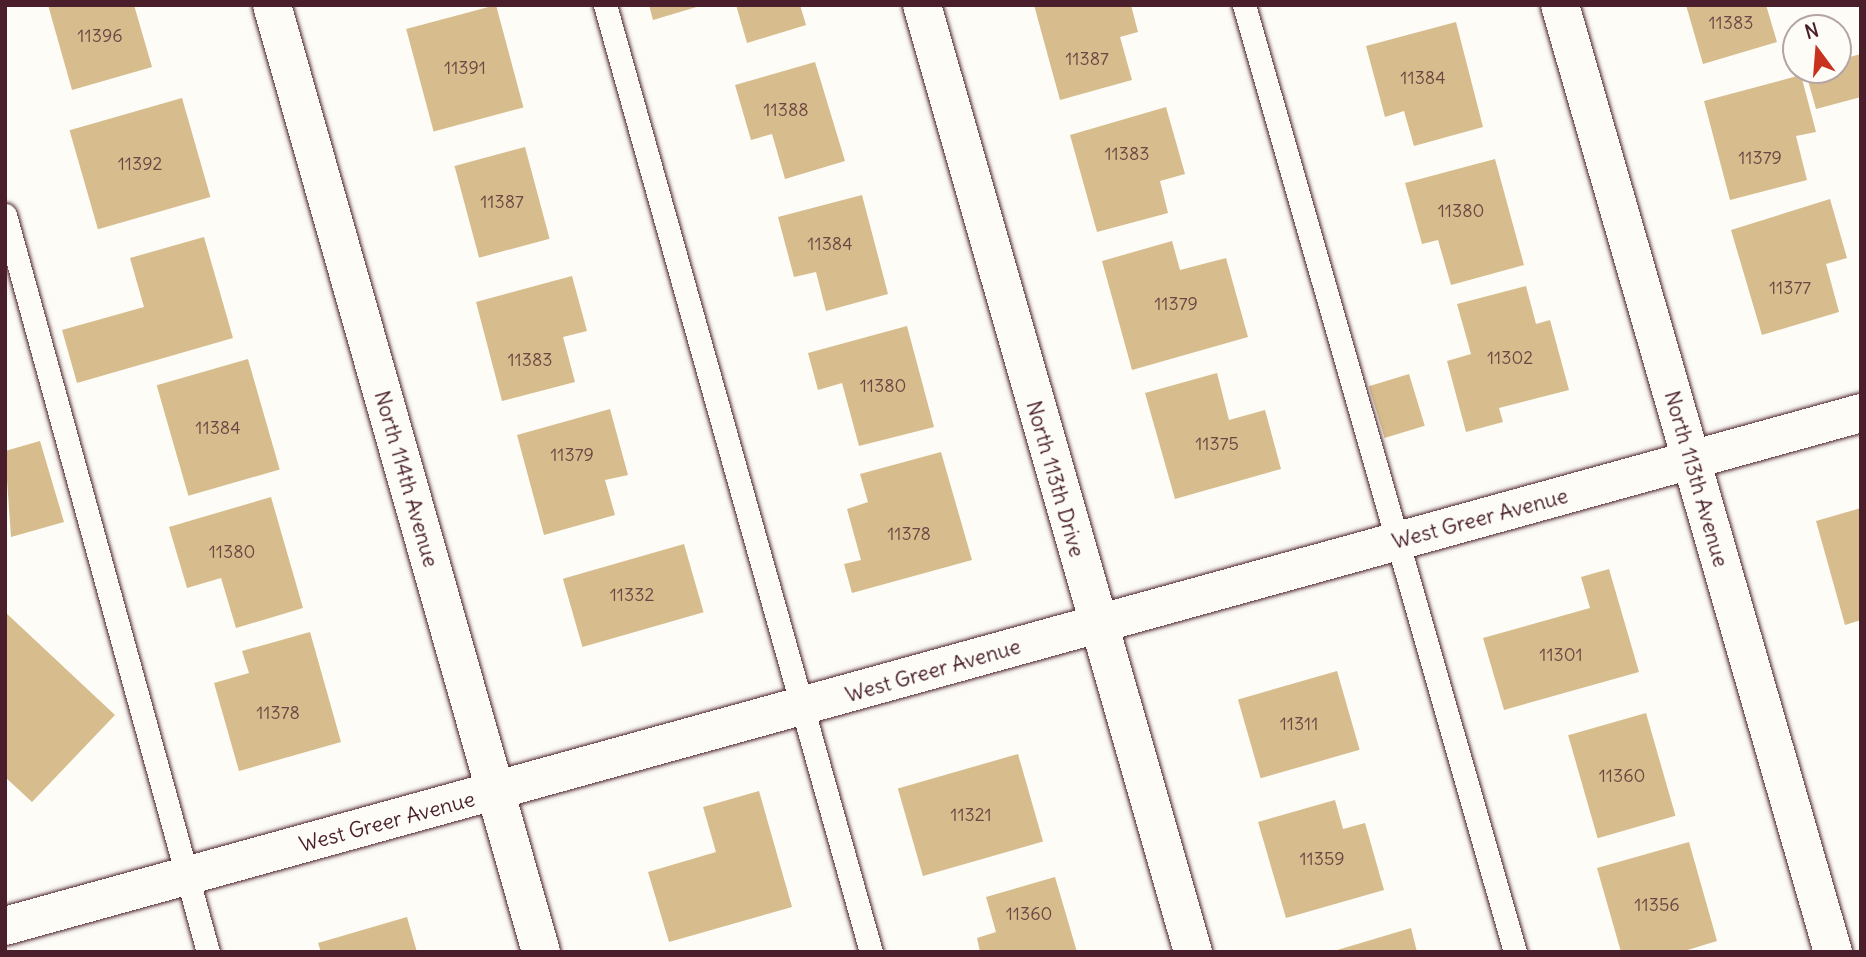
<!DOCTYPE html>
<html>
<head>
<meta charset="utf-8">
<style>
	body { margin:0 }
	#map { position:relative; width:1866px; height:957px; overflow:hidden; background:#fdfcf7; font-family:Delius,sans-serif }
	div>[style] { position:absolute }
	.building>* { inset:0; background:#d7bd8d; transform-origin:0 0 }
	.roads { filter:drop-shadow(0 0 2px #4a1f2b) drop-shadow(0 0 2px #4a1f2b) }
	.service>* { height:23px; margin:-11.5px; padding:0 11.5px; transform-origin:11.5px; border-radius:11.5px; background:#fdfcf7 }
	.minor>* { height:38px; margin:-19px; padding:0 19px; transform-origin:19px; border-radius:19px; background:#fdfcf7 }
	span { translate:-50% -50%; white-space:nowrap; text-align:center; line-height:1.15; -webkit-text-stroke:5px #fdfcf7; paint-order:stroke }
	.number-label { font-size:18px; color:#6d4644 }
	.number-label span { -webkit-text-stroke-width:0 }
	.street-label { font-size:21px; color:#4a1f2b }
	.frame { position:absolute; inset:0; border:7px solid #4a1f2b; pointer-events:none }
	.north { position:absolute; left:1782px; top:14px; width:70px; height:70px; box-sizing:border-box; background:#fdfcf7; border:2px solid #b5a4a5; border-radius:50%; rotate:344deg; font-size:19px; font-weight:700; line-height:28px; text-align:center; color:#4a1f2b }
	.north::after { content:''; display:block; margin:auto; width:24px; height:32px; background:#c8321e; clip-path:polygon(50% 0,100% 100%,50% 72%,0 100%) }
</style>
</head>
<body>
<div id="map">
	<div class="building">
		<i style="clip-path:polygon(48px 5px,134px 5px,152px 67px,72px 90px)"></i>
		<i style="left:496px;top:5px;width:106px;height:93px;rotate:75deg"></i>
		<i style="clip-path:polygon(649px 5px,700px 5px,700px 6px,653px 20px)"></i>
		<i style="clip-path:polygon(736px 5px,800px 5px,806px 25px,747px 43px)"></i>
		<i style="clip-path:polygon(1034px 5px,1131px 5px,1138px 32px,1120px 37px,1132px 80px,1060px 100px)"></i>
		<i style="clip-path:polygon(1686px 5px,1766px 5px,1777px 42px,1703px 64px)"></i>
		<i style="clip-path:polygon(1456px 22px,1483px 127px,1414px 146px,1404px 111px,1385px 117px,1366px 46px)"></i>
		<i style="clip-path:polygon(1861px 54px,1861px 97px,1816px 109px,1805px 70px,1838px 70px,1838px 60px)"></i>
		<i style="clip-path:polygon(815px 62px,845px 161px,785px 179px,772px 134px,751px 140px,735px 85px)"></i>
		<i style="clip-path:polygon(1801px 75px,1816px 132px,1796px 136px,1807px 180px,1730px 200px,1704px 101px)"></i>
		<i style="left:182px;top:98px;width:103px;height:117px;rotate:74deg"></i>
		<i style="clip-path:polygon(1166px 107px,1185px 174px,1160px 181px,1168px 213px,1097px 232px,1070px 135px)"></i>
		<i style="left:525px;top:147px;width:95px;height:73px;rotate:75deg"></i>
		<i style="clip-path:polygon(1495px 159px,1524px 265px,1451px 285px,1438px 240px,1422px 244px,1405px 183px)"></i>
		<i style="clip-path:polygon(862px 195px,888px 294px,826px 311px,816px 272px,794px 277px,778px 217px)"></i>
		<i style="clip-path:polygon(1830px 199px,1847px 258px,1826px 264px,1839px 312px,1762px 335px,1731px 230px)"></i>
		<i style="clip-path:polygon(204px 237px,233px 338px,77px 383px,62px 330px,144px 307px,130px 258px)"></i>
		<i style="clip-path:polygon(1172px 241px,1180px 270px,1226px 258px,1248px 337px,1132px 370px,1102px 261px)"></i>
		<i style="clip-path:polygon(572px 276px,587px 331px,563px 337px,575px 382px,502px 401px,476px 302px)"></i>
		<i style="clip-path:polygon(1526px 286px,1536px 324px,1550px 320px,1569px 390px,1499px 408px,1503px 422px,1466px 432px,1447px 361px,1471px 354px,1457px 304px)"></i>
		<i style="clip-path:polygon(907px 326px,934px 427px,859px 446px,842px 383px,818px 390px,808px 353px)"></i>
		<i style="left:248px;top:359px;width:115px;height:95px;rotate:74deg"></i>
		<i style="clip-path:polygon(1217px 373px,1229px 420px,1265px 410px,1281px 469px,1175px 499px,1145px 393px)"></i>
		<i style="left:1409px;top:374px;width:54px;height:42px;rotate:73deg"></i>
		<i style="clip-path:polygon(610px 409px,628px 475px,605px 480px,615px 515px,544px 535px,517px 435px)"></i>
		<i style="clip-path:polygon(40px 441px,64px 522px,11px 537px,5px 451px)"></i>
		<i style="clip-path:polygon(941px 452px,972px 560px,852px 593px,844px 564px,861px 560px,847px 509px,868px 502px,860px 474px)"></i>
		<i style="clip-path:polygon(271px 497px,303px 608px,236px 628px,221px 578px,187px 588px,169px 527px)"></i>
		<i style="clip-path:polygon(1861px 508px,1861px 620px,1845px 625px,1816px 521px)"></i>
		<i style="left:684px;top:544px;width:71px;height:126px;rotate:74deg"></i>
		<i style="clip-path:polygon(1609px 569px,1639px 672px,1504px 710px,1483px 638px,1590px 608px,1581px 577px)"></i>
		<i style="clip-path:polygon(5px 612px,115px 715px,32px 802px,5px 777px)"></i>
		<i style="clip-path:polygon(310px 632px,341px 742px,239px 771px,214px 683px,249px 673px,242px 651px)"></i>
		<i style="left:1337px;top:671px;width:82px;height:103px;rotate:74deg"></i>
		<i style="left:1646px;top:713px;width:107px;height:81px;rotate:74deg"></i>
		<i style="left:1018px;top:754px;width:91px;height:125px;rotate:74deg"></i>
		<i style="clip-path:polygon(759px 791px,792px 907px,669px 942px,648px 872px,716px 852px,703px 807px)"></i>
		<i style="clip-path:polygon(1335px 800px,1343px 829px,1365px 823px,1384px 890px,1286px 918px,1258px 822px)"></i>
		<i style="clip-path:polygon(1689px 842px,1717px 941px,1681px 952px,1621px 952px,1597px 868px)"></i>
		<i style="clip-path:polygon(1055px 877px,1077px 952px,980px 952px,977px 938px,996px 932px,986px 897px)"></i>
		<i style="clip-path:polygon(407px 917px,417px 952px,321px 952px,318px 943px)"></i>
		<i style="clip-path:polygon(1411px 928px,1417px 952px,1334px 952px,1334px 951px)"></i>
	</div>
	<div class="roads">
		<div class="service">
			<i style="left:605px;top:5px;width:984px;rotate:74.31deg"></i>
			<i style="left:1244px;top:5px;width:985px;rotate:74.03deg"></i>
			<i style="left:5px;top:215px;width:764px;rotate:74.6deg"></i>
		</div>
		<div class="minor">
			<i style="left:272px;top:5px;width:984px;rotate:74.14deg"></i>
			<i style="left:922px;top:5px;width:985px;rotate:74.03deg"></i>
			<i style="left:1560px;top:5px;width:986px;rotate:73.92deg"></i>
			<i style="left:5px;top:926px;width:1926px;rotate:-15.45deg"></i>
		</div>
	</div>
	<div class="number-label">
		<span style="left:1731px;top:23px">11383</span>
		<span style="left:100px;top:36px">11396</span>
		<span style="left:1087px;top:59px">11387</span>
		<span style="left:465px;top:68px">11391</span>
		<span style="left:1423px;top:78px">11384</span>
		<span style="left:786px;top:110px">11388</span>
		<span style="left:1127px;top:154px">11383</span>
		<span style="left:1760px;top:158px">11379</span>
		<span style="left:140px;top:164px">11392</span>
		<span style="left:502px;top:202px">11387</span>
		<span style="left:1461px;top:211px">11380</span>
		<span style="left:830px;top:244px">11384</span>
		<span style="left:1790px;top:288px">11377</span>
		<span style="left:1176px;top:304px">11379</span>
		<span style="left:1510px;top:358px">11302</span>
		<span style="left:530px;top:360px">11383</span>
		<span style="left:883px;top:386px">11380</span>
		<span style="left:218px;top:428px">11384</span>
		<span style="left:1217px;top:444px">11375</span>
		<span style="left:572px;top:455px">11379</span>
		<span style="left:909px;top:534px">11378</span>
		<span style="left:232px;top:552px">11380</span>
		<span style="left:632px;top:595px">11332</span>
		<span style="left:1561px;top:655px">11301</span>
		<span style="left:278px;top:713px">11378</span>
		<span style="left:1299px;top:724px">11311</span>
		<span style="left:1622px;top:776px">11360</span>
		<span style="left:971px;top:815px">11321</span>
		<span style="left:1322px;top:859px">11359</span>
		<span style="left:1657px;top:905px">11356</span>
		<span style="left:1029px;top:914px">11360</span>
	</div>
	<div class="street-label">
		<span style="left:406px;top:479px;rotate:74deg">North 114th Avenue</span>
		<span style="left:1055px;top:479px;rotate:74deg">North 113th Drive</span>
		<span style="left:1696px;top:479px;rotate:74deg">North 113th Avenue</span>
		<span style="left:1480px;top:519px;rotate:-15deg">West Greer Avenue</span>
		<span style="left:933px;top:671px;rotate:-16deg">West Greer Avenue</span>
		<span style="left:387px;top:822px;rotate:-15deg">West Greer Avenue</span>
	</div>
	<div class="frame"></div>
	<div class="north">N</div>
</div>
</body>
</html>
